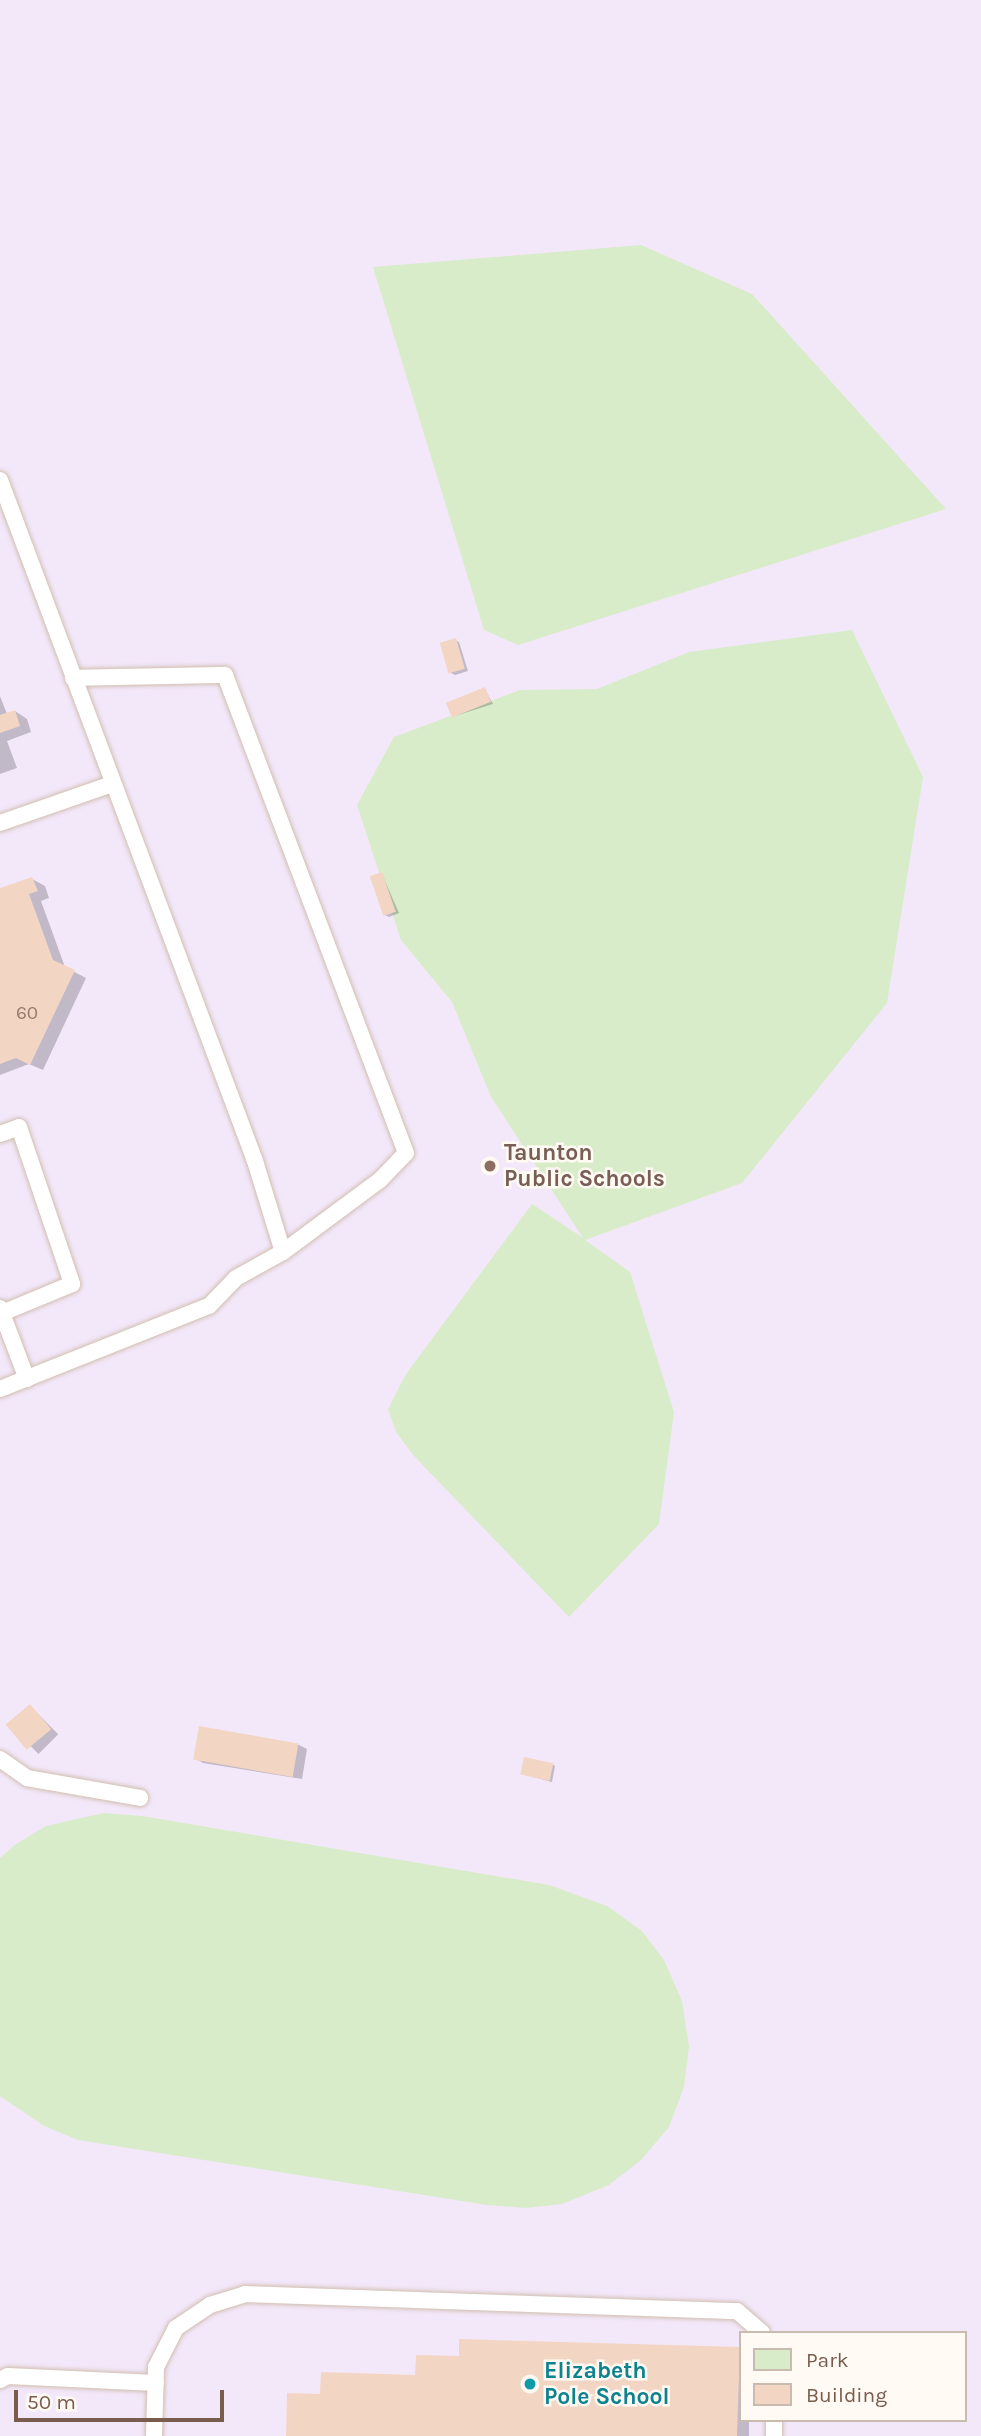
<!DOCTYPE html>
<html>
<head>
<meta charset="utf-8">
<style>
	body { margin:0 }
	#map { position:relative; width:981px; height:2436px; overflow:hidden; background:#fdf6ec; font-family:Karla,sans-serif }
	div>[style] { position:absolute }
	.education>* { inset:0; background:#f3e8fa }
	.green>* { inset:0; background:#d8ecc9 }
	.shadow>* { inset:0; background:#0003; transform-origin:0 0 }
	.building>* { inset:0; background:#f3d5c3; transform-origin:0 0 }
	.roads { filter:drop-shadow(0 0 2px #d1beb0) drop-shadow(0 0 2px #d1beb0) }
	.service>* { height:16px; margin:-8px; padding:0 8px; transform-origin:8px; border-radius:8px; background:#fff }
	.dots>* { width:19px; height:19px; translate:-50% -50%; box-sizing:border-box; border:4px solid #fffaf3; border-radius:50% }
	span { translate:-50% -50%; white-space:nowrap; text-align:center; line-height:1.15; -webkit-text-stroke:5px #fffaf3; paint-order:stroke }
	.number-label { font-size:19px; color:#987a6a }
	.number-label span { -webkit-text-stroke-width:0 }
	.education-label { font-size:23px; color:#785e54; font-weight:700 }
	.left { translate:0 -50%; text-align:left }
	.culture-label { font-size:23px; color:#0d838f; font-weight:700 }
	.legend { position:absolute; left:739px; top:2331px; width:228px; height:91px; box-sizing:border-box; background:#fffaf3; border:2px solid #cabbb1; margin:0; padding:9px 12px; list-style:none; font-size:21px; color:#7a5c4d }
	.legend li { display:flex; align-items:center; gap:14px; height:35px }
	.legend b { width:35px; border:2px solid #cabbb1 }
	.scale { position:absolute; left:14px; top:2390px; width:210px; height:32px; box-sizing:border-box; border:4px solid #7a5c4d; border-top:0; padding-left:9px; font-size:21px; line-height:24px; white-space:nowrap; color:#7a5c4d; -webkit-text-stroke:5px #fffaf3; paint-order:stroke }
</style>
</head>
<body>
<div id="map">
	<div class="education">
		<i style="clip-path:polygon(evenodd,0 0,981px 0,981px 2436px,0 2436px,0 0,741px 2333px,965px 2333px,965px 2420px,741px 2420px,741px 2333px)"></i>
	</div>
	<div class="green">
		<i style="clip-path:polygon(641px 245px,752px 294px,946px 509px,518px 645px,484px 630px,373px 267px)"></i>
		<i style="clip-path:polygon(852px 630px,923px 777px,887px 1003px,742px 1183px,585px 1240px,630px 1272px,674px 1412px,659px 1524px,569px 1617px,413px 1455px,396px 1432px,388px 1409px,406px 1374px,532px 1204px,583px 1238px,491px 1097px,452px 1002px,401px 940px,357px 805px,394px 737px,520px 690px,597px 689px,689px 652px)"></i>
		<i style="clip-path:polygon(104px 1813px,142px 1816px,549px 1885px,607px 1906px,642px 1931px,664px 1960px,682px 2001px,689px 2047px,684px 2087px,669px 2127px,641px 2160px,609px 2185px,562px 2204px,526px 2208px,487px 2205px,78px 2140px,44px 2126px,0 2096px,0 1858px,16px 1844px,46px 1826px)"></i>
	</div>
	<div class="shadow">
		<i style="clip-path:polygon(455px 640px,459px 642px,468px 671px,455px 675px,451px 673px)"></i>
		<i style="clip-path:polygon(485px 689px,493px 704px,455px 716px,452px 714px)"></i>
		<i style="clip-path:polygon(0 696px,7px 714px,15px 711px,27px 719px,31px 732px,7px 741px,17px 768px,0 774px)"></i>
		<i style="clip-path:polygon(382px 874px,399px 913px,389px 917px,385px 915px)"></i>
		<i style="clip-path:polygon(32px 879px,45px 886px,49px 898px,41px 901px,65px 967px,86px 978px,43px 1070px,29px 1064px,0 1075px,0 890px)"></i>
		<i style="left:30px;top:1706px;width:40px;height:28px;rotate:45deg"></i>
		<i style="clip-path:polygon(200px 1728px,299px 1745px,307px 1749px,302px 1779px,203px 1763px,195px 1758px)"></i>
		<i style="clip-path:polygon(552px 1764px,555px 1766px,552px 1782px,522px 1774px)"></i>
		<i style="clip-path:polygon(739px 2349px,741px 2420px,749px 2420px,749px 2436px,288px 2436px,322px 2395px,417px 2376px,460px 2358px)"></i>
	</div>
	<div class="building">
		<i style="left:456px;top:638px;width:32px;height:17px;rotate:74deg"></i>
		<i style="left:485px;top:687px;width:16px;height:42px;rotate:68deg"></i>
		<i style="clip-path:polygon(15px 710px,20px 726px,0 733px,0 715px)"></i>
		<i style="left:382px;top:872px;width:42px;height:13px;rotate:71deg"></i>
		<i style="clip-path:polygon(32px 877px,38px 891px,29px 894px,53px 960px,75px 970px,30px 1065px,16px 1058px,0 1064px,0 888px)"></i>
		<i style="left:30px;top:1704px;width:33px;height:32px;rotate:50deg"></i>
		<i style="left:199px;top:1726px;width:101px;height:34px;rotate:10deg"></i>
		<i style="left:524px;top:1757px;width:30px;height:18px;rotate:12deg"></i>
		<i style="clip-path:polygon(459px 2339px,740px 2347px,737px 2436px,286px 2436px,287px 2393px,320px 2394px,321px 2372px,415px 2375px,416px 2355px,459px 2356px)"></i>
	</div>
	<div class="roads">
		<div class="service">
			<i style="left:0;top:480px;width:727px;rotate:69.47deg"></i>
			<i style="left:255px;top:1161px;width:95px;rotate:72.9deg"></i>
			<i style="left:0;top:823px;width:119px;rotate:-19.2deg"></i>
			<i style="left:0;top:1134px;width:20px;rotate:-20deg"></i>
			<i style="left:19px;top:1127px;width:166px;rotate:71.3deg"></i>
			<i style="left:72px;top:1284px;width:76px;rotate:157.5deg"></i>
			<i style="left:0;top:1308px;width:76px;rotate:69.2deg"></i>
			<i style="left:0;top:1389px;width:225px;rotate:-21.7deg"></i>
			<i style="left:209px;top:1306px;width:39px;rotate:-46deg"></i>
			<i style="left:236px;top:1278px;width:54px;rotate:-29deg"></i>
			<i style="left:283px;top:1252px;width:121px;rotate:-36.6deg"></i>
			<i style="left:380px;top:1180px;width:37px;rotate:-46deg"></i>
			<i style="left:406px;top:1153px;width:511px;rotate:-110.74deg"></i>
			<i style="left:225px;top:675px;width:152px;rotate:178.9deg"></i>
			<i style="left:0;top:1759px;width:33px;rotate:35deg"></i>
			<i style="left:27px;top:1778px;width:115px;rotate:10deg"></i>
			<i style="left:0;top:2380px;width:9px;rotate:-27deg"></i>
			<i style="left:8px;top:2376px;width:148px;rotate:2.7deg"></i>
			<i style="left:154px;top:2436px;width:69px;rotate:-88.3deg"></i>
			<i style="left:156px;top:2367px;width:44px;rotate:-62.9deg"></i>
			<i style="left:176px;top:2328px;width:41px;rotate:-34.1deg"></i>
			<i style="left:210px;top:2305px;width:37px;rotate:-17deg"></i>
			<i style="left:245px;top:2294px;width:492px;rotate:2deg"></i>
			<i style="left:737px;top:2311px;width:33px;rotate:41deg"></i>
			<i style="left:774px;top:2436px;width:16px;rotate:-90deg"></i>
		</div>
	</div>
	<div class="dots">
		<i style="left:490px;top:1166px;background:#8d6e63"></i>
		<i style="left:530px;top:2384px;background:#0f9aa8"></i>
	</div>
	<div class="number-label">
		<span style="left:27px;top:1014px">60</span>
	</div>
	<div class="education-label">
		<span class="left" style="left:504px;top:1166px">Taunton<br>Public Schools</span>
	</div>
	<div class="culture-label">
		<span class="left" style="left:544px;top:2384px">Elizabeth<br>Pole School</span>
	</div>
	<ul class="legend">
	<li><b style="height:19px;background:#d8ecc9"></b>Park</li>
	<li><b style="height:19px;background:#f3d5c3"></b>Building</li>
	</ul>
	<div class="scale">50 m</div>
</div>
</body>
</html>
